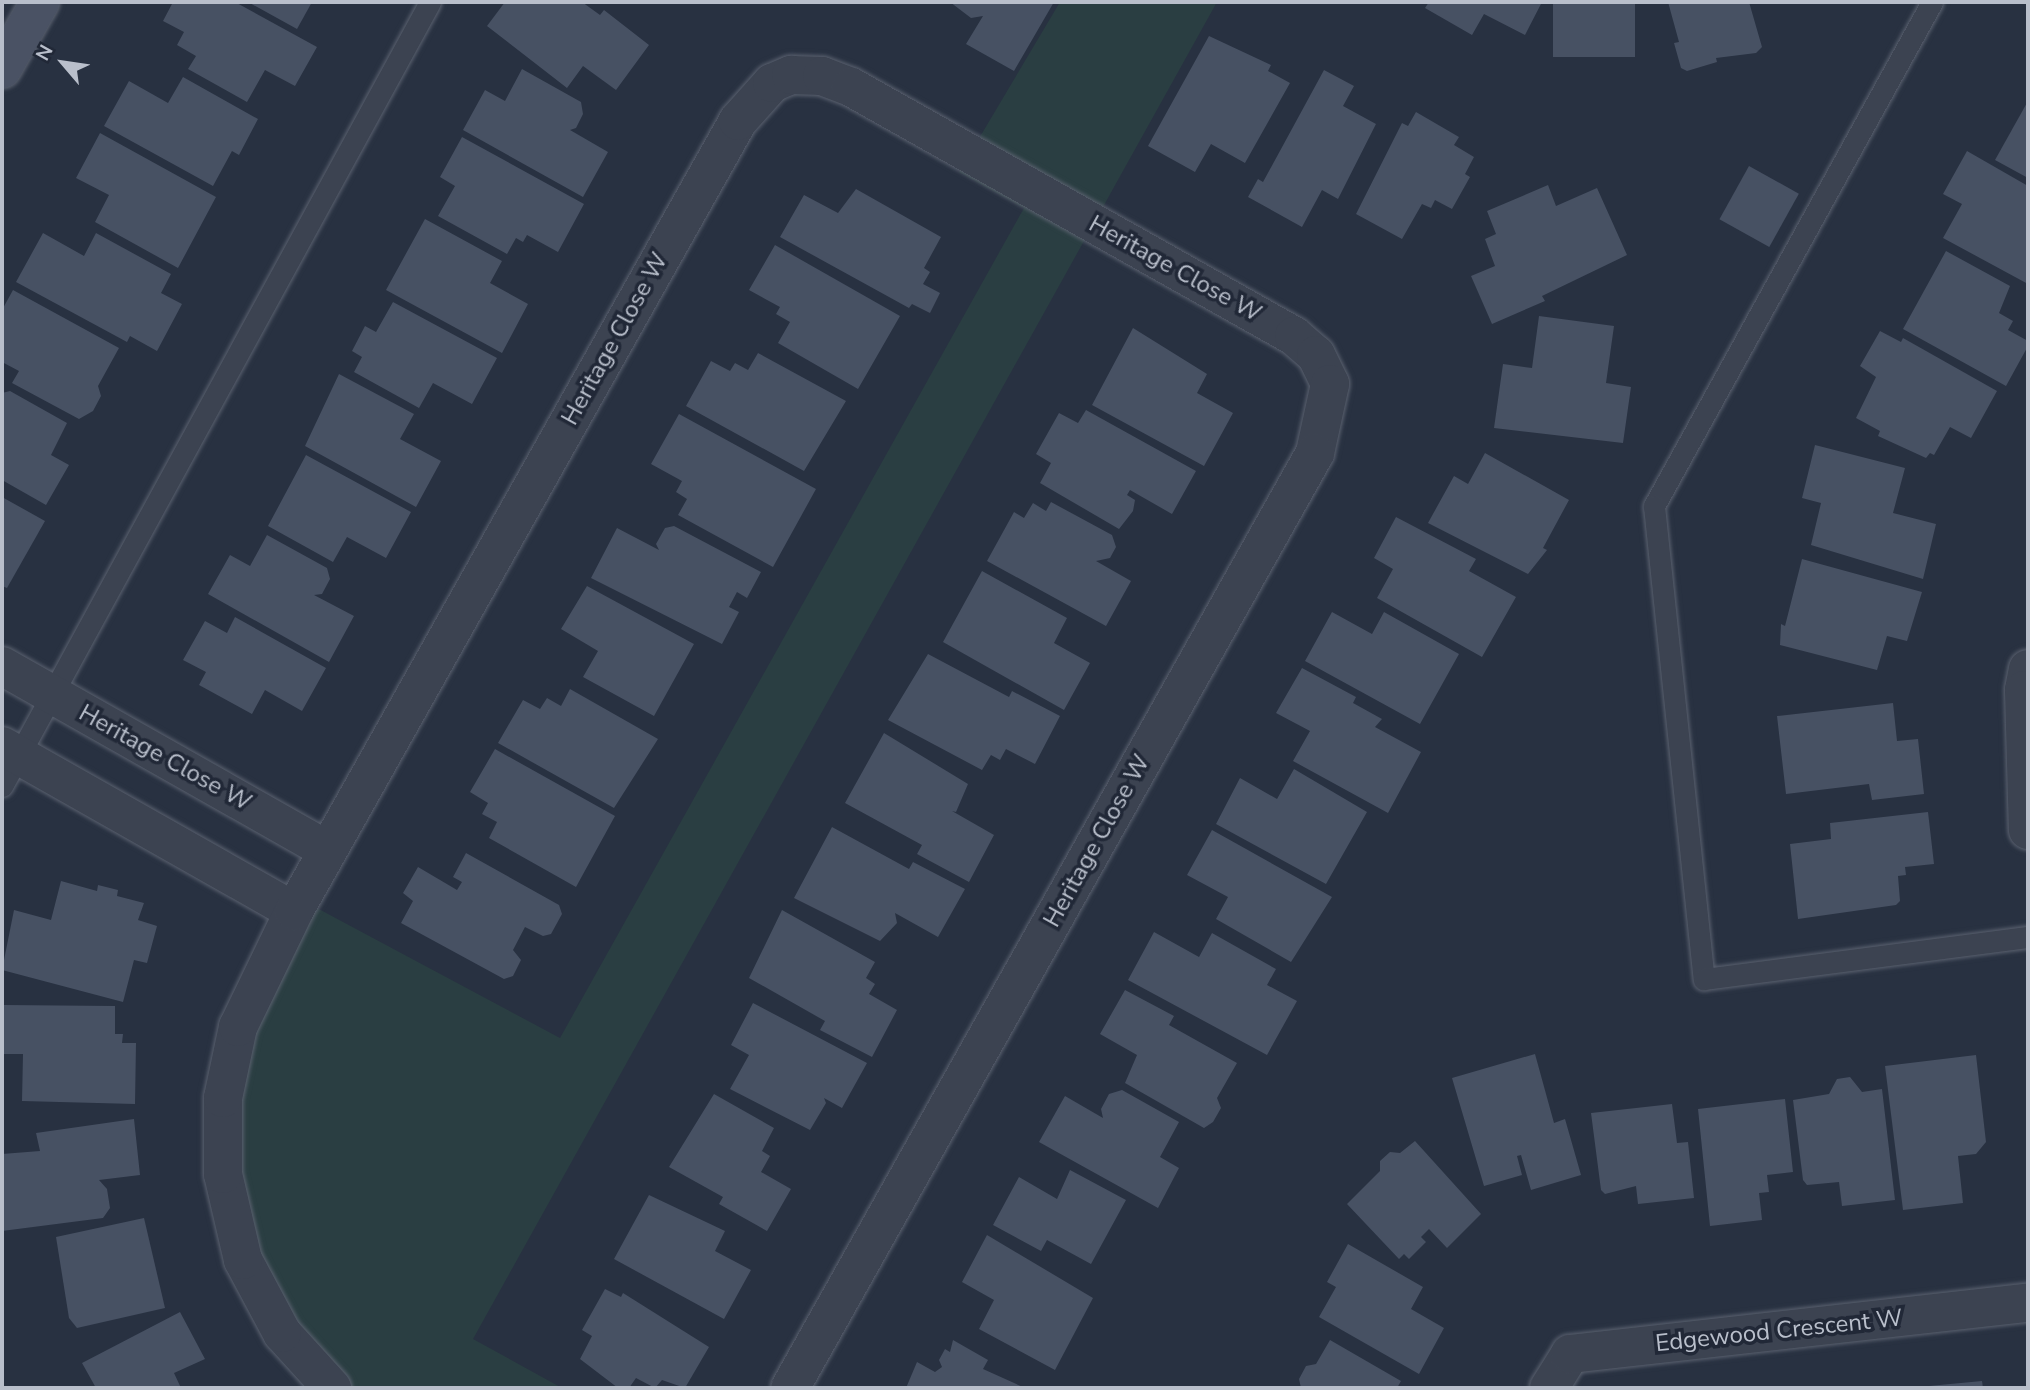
<!DOCTYPE html>
<html>
<head>
<meta charset="utf-8">
<style>
	body { margin:0 }
	#map { position:relative; width:2030px; height:1390px; overflow:hidden; background:#283141; font-family:"Nunito Sans",sans-serif }
	div>[style] { position:absolute }
	.green>* { inset:0; background:#2a3e42 }
	.building>* { inset:0; background:#475163; transform-origin:0 0 }
	.roads { filter:drop-shadow(0 0 2px #5a616f) drop-shadow(0 0 2px #5a616f) }
	.lane>* { height:21px; margin:-10.5px; padding:0 10.5px; transform-origin:10.5px; border-radius:10.5px; background:#3c4351 }
	.street>* { height:38px; margin:-19px; padding:0 19px; transform-origin:19px; border-radius:19px; background:#3c4351 }
	.secondary>* { height:38px; margin:-19px; padding:0 19px; transform-origin:19px; border-radius:19px; background:#4a5264 }
	span { translate:-50% -50%; white-space:nowrap; text-align:center; line-height:1.15; -webkit-text-stroke:7px #212837; paint-order:stroke }
	.street-label { font-size:24px; color:#b9bfcb }
	.frame { position:absolute; inset:0; border:4px solid #b9bfcb; pointer-events:none }
	.north { position:absolute; left:28px; top:28px; width:70px; height:70px; -webkit-text-stroke:5px #212837; paint-order:stroke; rotate:299deg; font-size:19px; font-weight:700; line-height:28px; text-align:center; color:#b9bfcb }
	.north::after { content:''; display:block; margin:auto; width:24px; height:32px; background:#b9bfcb; clip-path:polygon(50% 0,100% 100%,50% 72%,0 100%) }
</style>
</head>
<body>
<div id="map">
	<div class="green">
		<i style="clip-path:polygon(1060px 2px,1217px 2px,473px 1339px,562px 1388px,332px 1388px,243px 1260px,223px 1098px,300px 899px,560px 1038px,1024px 208px,959px 172px)"></i>
	</div>
	<div class="building">
		<i style="clip-path:polygon(173px 2px,235px 2px,317px 47px,295px 86px,265px 70px,247px 102px,188px 69px,196px 56px,177px 45px,184px 32px,163px 21px)"></i>
		<i style="clip-path:polygon(248px 2px,312px 2px,297px 29px)"></i>
		<i style="clip-path:polygon(505px 2px,582px 2px,600px 15px,604px 10px,649px 45px,616px 90px,583px 66px,567px 88px,487px 26px)"></i>
		<i style="clip-path:polygon(950px 2px,1054px 2px,1014px 71px,966px 44px,983px 16px,971px 18px)"></i>
		<i style="clip-path:polygon(1429px 2px,1542px 2px,1525px 35px,1484px 14px,1472px 35px,1425px 8px)"></i>
		<i style="left:1553px;top:2px;width:82px;height:55px"></i>
		<i style="clip-path:polygon(1668px 2px,1749px 2px,1762px 47px,1756px 53px,1716px 58px,1717px 62px,1687px 71px,1681px 68px,1674px 43px,1679px 42px)"></i>
		<i style="clip-path:polygon(1209px 36px,1271px 65px,1268px 71px,1290px 83px,1245px 163px,1211px 144px,1195px 172px,1148px 146px)"></i>
		<i style="clip-path:polygon(522px 69px,581px 102px,583px 114px,576px 128px,570px 130px,608px 152px,583px 197px,463px 130px,485px 90px,505px 101px)"></i>
		<i style="clip-path:polygon(1324px 70px,1354px 86px,1343px 106px,1376px 124px,1338px 199px,1322px 190px,1302px 227px,1248px 197px,1258px 179px,1263px 182px)"></i>
		<i style="clip-path:polygon(183px 77px,258px 119px,239px 155px,232px 151px,213px 186px,104px 126px,129px 81px,168px 103px)"></i>
		<i style="clip-path:polygon(2028px 101px,2028px 178px,1995px 160px)"></i>
		<i style="clip-path:polygon(1416px 112px,1459px 137px,1454px 145px,1474px 157px,1465px 174px,1470px 177px,1452px 209px,1435px 200px,1431px 208px,1422px 204px,1402px 239px,1356px 214px,1402px 123px,1408px 126px)"></i>
		<i style="clip-path:polygon(100px 133px,216px 197px,178px 268px,95px 222px,109px 195px,76px 178px)"></i>
		<i style="clip-path:polygon(462px 137px,584px 204px,558px 252px,527px 235px,523px 242px,516px 238px,507px 254px,438px 216px,455px 186px,440px 177px)"></i>
		<i style="clip-path:polygon(1967px 151px,2028px 186px,2028px 284px,1943px 238px,1962px 204px,1943px 194px)"></i>
		<i style="left:1749px;top:166px;width:57px;height:61px;rotate:29deg"></i>
		<i style="clip-path:polygon(1548px 185px,1556px 206px,1597px 188px,1627px 255px,1542px 296px,1545px 301px,1492px 324px,1471px 276px,1495px 266px,1485px 239px,1496px 234px,1487px 211px)"></i>
		<i style="clip-path:polygon(856px 189px,941px 237px,924px 268px,930px 272px,923px 284px,940px 293px,930px 313px,912px 304px,909px 308px,780px 237px,804px 195px,838px 213px)"></i>
		<i style="clip-path:polygon(425px 219px,502px 261px,490px 283px,528px 304px,502px 353px,386px 290px)"></i>
		<i style="clip-path:polygon(43px 233px,84px 256px,96px 233px,171px 274px,161px 293px,182px 304px,157px 351px,130px 336px,127px 342px,16px 282px)"></i>
		<i style="clip-path:polygon(775px 245px,900px 316px,858px 389px,778px 343px,790px 322px,776px 314px,780px 307px,749px 290px)"></i>
		<i style="clip-path:polygon(1946px 251px,2010px 286px,1999px 313px,2013px 321px,2008px 330px,2028px 341px,2028px 346px,2006px 386px,1903px 329px)"></i>
		<i style="clip-path:polygon(13px 290px,119px 348px,98px 386px,101px 396px,93px 411px,79px 419px,12px 383px,19px 371px,2px 362px,2px 310px)"></i>
		<i style="clip-path:polygon(393px 302px,497px 358px,472px 404px,433px 383px,419px 408px,354px 372px,362px 357px,352px 351px,365px 326px,376px 332px)"></i>
		<i style="clip-path:polygon(1539px 316px,1614px 326px,1606px 383px,1631px 387px,1623px 443px,1494px 428px,1503px 364px,1532px 368px)"></i>
		<i style="clip-path:polygon(1133px 328px,1207px 374px,1197px 393px,1233px 413px,1204px 466px,1092px 405px)"></i>
		<i style="clip-path:polygon(1880px 331px,1901px 342px,1903px 338px,1997px 391px,1971px 438px,1950px 427px,1934px 455px,1930px 453px,1926px 458px,1878px 436px,1880px 431px,1856px 418px,1876px 377px,1860px 366px)"></i>
		<i style="clip-path:polygon(758px 353px,846px 401px,804px 471px,686px 406px,711px 361px,730px 371px,735px 363px,748px 370px)"></i>
		<i style="clip-path:polygon(339px 374px,414px 414px,400px 439px,441px 461px,416px 507px,305px 446px)"></i>
		<i style="clip-path:polygon(10px 391px,67px 423px,51px 455px,69px 465px,46px 505px,2px 480px,2px 393px)"></i>
		<i style="clip-path:polygon(1086px 410px,1196px 471px,1172px 514px,1130px 490px,1127px 495px,1135px 500px,1133px 511px,1119px 529px,1040px 483px,1051px 463px,1036px 454px,1059px 413px,1078px 423px)"></i>
		<i style="clip-path:polygon(679px 414px,816px 489px,773px 567px,678px 515px,687px 499px,676px 492px,682px 481px,651px 464px)"></i>
		<i style="clip-path:polygon(1815px 445px,1905px 468px,1893px 513px,1936px 524px,1923px 579px,1811px 545px,1821px 503px,1802px 498px)"></i>
		<i style="clip-path:polygon(1485px 453px,1569px 500px,1543px 548px,1547px 550px,1528px 574px,1428px 523px,1454px 476px,1468px 484px)"></i>
		<i style="clip-path:polygon(306px 455px,411px 512px,386px 558px,347px 537px,333px 562px,268px 526px)"></i>
		<i style="clip-path:polygon(2px 497px,45px 521px,7px 588px,2px 586px)"></i>
		<i style="clip-path:polygon(1051px 502px,1112px 535px,1116px 547px,1110px 558px,1096px 561px,1131px 581px,1106px 626px,987px 561px,1014px 512px,1024px 518px,1033px 503px,1046px 511px)"></i>
		<i style="clip-path:polygon(1396px 517px,1476px 559px,1469px 571px,1516px 597px,1482px 657px,1377px 598px,1393px 569px,1374px 558px)"></i>
		<i style="clip-path:polygon(674px 526px,761px 572px,747px 598px,737px 592px,729px 607px,739px 612px,722px 644px,591px 578px,617px 528px,659px 550px,656px 544px,665px 528px)"></i>
		<i style="clip-path:polygon(267px 535px,327px 568px,330px 579px,322px 594px,314px 595px,354px 616px,329px 662px,208px 594px,230px 555px,250px 566px)"></i>
		<i style="clip-path:polygon(1802px 559px,1922px 592px,1907px 641px,1887px 636px,1877px 670px,1780px 645px,1781px 624px,1785px 626px)"></i>
		<i style="clip-path:polygon(982px 571px,1067px 618px,1054px 643px,1090px 663px,1064px 710px,943px 642px)"></i>
		<i style="clip-path:polygon(587px 586px,694px 644px,654px 716px,583px 677px,598px 651px,561px 629px)"></i>
		<i style="clip-path:polygon(1332px 612px,1372px 634px,1384px 612px,1459px 654px,1420px 724px,1305px 661px)"></i>
		<i style="clip-path:polygon(235px 617px,326px 668px,302px 711px,265px 690px,252px 714px,199px 685px,206px 672px,183px 660px,205px 621px,227px 633px)"></i>
		<i style="clip-path:polygon(928px 654px,1009px 697px,1012px 691px,1060px 716px,1035px 764px,1006px 749px,1000px 760px,991px 755px,982px 770px,888px 720px)"></i>
		<i style="clip-path:polygon(1302px 668px,1356px 697px,1353px 703px,1382px 719px,1375px 727px,1421px 752px,1388px 813px,1293px 761px,1310px 731px,1276px 713px)"></i>
		<i style="clip-path:polygon(570px 689px,658px 739px,614px 808px,498px 743px,523px 700px,540px 709px,547px 698px,561px 706px)"></i>
		<i style="clip-path:polygon(1893px 703px,1897px 741px,1918px 739px,1924px 794px,1872px 800px,1869px 784px,1786px 794px,1777px 716px)"></i>
		<i style="clip-path:polygon(884px 733px,968px 784px,956px 812px,952px 811px,994px 835px,969px 882px,917px 854px,922px 845px,845px 803px)"></i>
		<i style="clip-path:polygon(495px 749px,615px 816px,576px 887px,489px 838px,497px 822px,482px 814px,488px 803px,470px 792px)"></i>
		<i style="clip-path:polygon(1294px 769px,1367px 812px,1326px 884px,1216px 824px,1240px 778px,1277px 799px)"></i>
		<i style="clip-path:polygon(1928px 812px,1934px 864px,1905px 867px,1906px 875px,1898px 876px,1900px 901px,1896px 905px,1798px 919px,1790px 844px,1831px 839px,1830px 823px)"></i>
		<i style="clip-path:polygon(832px 827px,909px 869px,913px 862px,965px 889px,938px 937px,895px 913px,897px 923px,880px 941px,794px 898px)"></i>
		<i style="clip-path:polygon(1212px 830px,1332px 897px,1291px 962px,1216px 919px,1228px 897px,1187px 875px)"></i>
		<i style="clip-path:polygon(466px 853px,559px 905px,562px 914px,551px 934px,543px 936px,525px 927px,513px 950px,521px 960px,513px 976px,504px 979px,401px 923px,413px 901px,403px 893px,418px 867px,457px 890px,462px 882px,453px 877px)"></i>
		<i style="clip-path:polygon(61px 881px,97px 891px,98px 885px,118px 890px,117px 896px,144px 903px,138px 920px,157px 926px,147px 963px,134px 960px,123px 1002px,2px 970px,14px 910px,51px 920px)"></i>
		<i style="clip-path:polygon(782px 910px,875px 962px,866px 978px,875px 984px,869px 994px,897px 1010px,872px 1057px,820px 1030px,825px 1021px,749px 978px)"></i>
		<i style="clip-path:polygon(1154px 932px,1199px 957px,1212px 933px,1276px 969px,1267px 985px,1297px 1001px,1267px 1055px,1128px 980px)"></i>
		<i style="clip-path:polygon(1125px 990px,1174px 1016px,1169px 1025px,1237px 1063px,1217px 1098px,1221px 1108px,1213px 1122px,1204px 1128px,1125px 1083px,1137px 1055px,1100px 1034px)"></i>
		<i style="clip-path:polygon(753px 1003px,867px 1063px,842px 1108px,824px 1098px,826px 1103px,810px 1130px,730px 1089px,749px 1055px,731px 1045px)"></i>
		<i style="clip-path:polygon(4px 1005px,115px 1006px,115px 1034px,123px 1034px,122px 1043px,136px 1043px,135px 1104px,22px 1101px,23px 1054px,3px 1054px)"></i>
		<i style="clip-path:polygon(1535px 1054px,1554px 1123px,1565px 1119px,1581px 1175px,1531px 1190px,1521px 1155px,1517px 1156px,1522px 1175px,1484px 1186px,1452px 1078px)"></i>
		<i style="clip-path:polygon(1976px 1055px,1986px 1142px,1976px 1154px,1958px 1156px,1963px 1203px,1903px 1210px,1885px 1066px)"></i>
		<i style="clip-path:polygon(1850px 1077px,1862px 1092px,1882px 1089px,1895px 1200px,1842px 1206px,1839px 1182px,1807px 1185px,1803px 1180px,1793px 1100px,1829px 1094px,1837px 1079px)"></i>
		<i style="clip-path:polygon(1122px 1090px,1179px 1122px,1160px 1157px,1179px 1168px,1158px 1208px,1039px 1142px,1065px 1096px,1103px 1118px,1101px 1109px,1109px 1094px)"></i>
		<i style="clip-path:polygon(714px 1094px,774px 1128px,762px 1151px,770px 1156px,761px 1172px,791px 1189px,767px 1231px,719px 1204px,723px 1197px,669px 1167px)"></i>
		<i style="clip-path:polygon(1785px 1099px,1793px 1172px,1767px 1175px,1769px 1192px,1759px 1193px,1762px 1220px,1710px 1226px,1698px 1109px)"></i>
		<i style="clip-path:polygon(1672px 1104px,1677px 1143px,1688px 1142px,1694px 1198px,1638px 1204px,1636px 1186px,1605px 1194px,1601px 1190px,1591px 1113px)"></i>
		<i style="clip-path:polygon(134px 1119px,140px 1175px,99px 1180px,107px 1189px,110px 1208px,103px 1218px,2px 1231px,2px 1154px,40px 1151px,36px 1133px)"></i>
		<i style="clip-path:polygon(1415px 1141px,1481px 1214px,1447px 1248px,1429px 1229px,1421px 1237px,1426px 1242px,1409px 1259px,1404px 1254px,1399px 1259px,1347px 1204px,1380px 1171px,1380px 1161px,1390px 1152px,1400px 1153px)"></i>
		<i style="clip-path:polygon(1070px 1170px,1126px 1200px,1091px 1264px,1047px 1240px,1041px 1251px,993px 1225px,1019px 1177px,1057px 1199px)"></i>
		<i style="clip-path:polygon(649px 1195px,725px 1231px,715px 1251px,751px 1270px,724px 1319px,614px 1259px)"></i>
		<i style="clip-path:polygon(144px 1218px,165px 1308px,77px 1328px,69px 1318px,56px 1237px)"></i>
		<i style="clip-path:polygon(987px 1235px,1093px 1298px,1055px 1370px,979px 1329px,994px 1300px,962px 1282px)"></i>
		<i style="clip-path:polygon(1348px 1244px,1423px 1287px,1411px 1309px,1444px 1328px,1419px 1374px,1319px 1317px,1336px 1287px,1327px 1282px)"></i>
		<i style="clip-path:polygon(605px 1289px,621px 1297px,623px 1293px,709px 1347px,685px 1388px,662px 1380px,655px 1388px,636px 1378px,629px 1388px,618px 1388px,580px 1359px,592px 1336px,582px 1330px)"></i>
		<i style="clip-path:polygon(180px 1312px,205px 1359px,174px 1373px,181px 1388px,96px 1388px,82px 1363px)"></i>
		<i style="clip-path:polygon(953px 1340px,988px 1360px,983px 1369px,1025px 1388px,906px 1388px,917px 1362px,935px 1372px,942px 1367px,939px 1360px,945px 1349px,950px 1352px)"></i>
		<i style="clip-path:polygon(1330px 1340px,1401px 1381px,1397px 1388px,1301px 1388px,1299px 1379px,1306px 1366px,1316px 1364px)"></i>
		<i style="clip-path:polygon(1982px 1381px,1983px 1388px,1929px 1388px,1929px 1386px)"></i>
	</div>
	<div class="roads">
		<div class="lane">
			<i style="left:1932px;top:2px;width:576px;rotate:118.88deg"></i>
			<i style="left:1654px;top:506px;width:476px;rotate:84deg"></i>
			<i style="left:1704px;top:979px;width:327px;rotate:-7.4deg"></i>
			<i style="left:2px;top:786px;width:893px;rotate:-61.37deg"></i>
		</div>
		<div class="street">
			<i style="left:2px;top:666px;width:373px;rotate:29.5deg"></i>
			<i style="left:2028px;top:669px;width:21px;rotate:101deg"></i>
			<i style="left:2024px;top:690px;width:140px;rotate:88.4deg"></i>
			<i style="left:2px;top:746px;width:335px;rotate:29.5deg"></i>
			<i style="left:332px;top:1388px;width:74px;rotate:-132.3deg"></i>
			<i style="left:282px;top:1333px;width:83px;rotate:-118.1deg"></i>
			<i style="left:243px;top:1260px;width:88px;rotate:-103.1deg"></i>
			<i style="left:223px;top:1174px;width:76px;rotate:-90deg"></i>
			<i style="left:223px;top:1098px;width:73px;rotate:-78.1deg"></i>
			<i style="left:238px;top:1027px;width:129px;rotate:-64.2deg"></i>
			<i style="left:294px;top:911px;width:906px;rotate:-60.66deg"></i>
			<i style="left:738px;top:121px;width:51px;rotate:-48.2deg"></i>
			<i style="left:772px;top:83px;width:21px;rotate:-23deg"></i>
			<i style="left:791px;top:75px;width:31px;rotate:2deg"></i>
			<i style="left:822px;top:76px;width:31px;rotate:21deg"></i>
			<i style="left:851px;top:87px;width:508px;rotate:29.34deg"></i>
			<i style="left:1294px;top:336px;width:29px;rotate:41deg"></i>
			<i style="left:1316px;top:355px;width:32px;rotate:64deg"></i>
			<i style="left:1330px;top:384px;width:71px;rotate:102.3deg"></i>
			<i style="left:1315px;top:453px;width:1072px;rotate:119.31deg"></i>
			<i style="left:1549px;top:1388px;width:40px;rotate:-58deg"></i>
			<i style="left:1570px;top:1354px;width:461px;rotate:-6.4deg"></i>
		</div>
		<div class="secondary">
			<i style="left:2px;top:69px;width:77px;rotate:-60.4deg"></i>
		</div>
	</div>
	<div class="street-label">
		<span style="left:1175px;top:269px;rotate:29deg">Heritage Close W</span>
		<span style="left:615px;top:339px;rotate:-61deg">Heritage Close W</span>
		<span style="left:165px;top:758px;rotate:29deg">Heritage Close W</span>
		<span style="left:1097px;top:841px;rotate:-61deg">Heritage Close W</span>
		<span style="left:1779px;top:1331px;rotate:-6deg">Edgewood Crescent W</span>
	</div>
	<div class="frame"></div>
	<div class="north">N</div>
</div>
</body>
</html>
